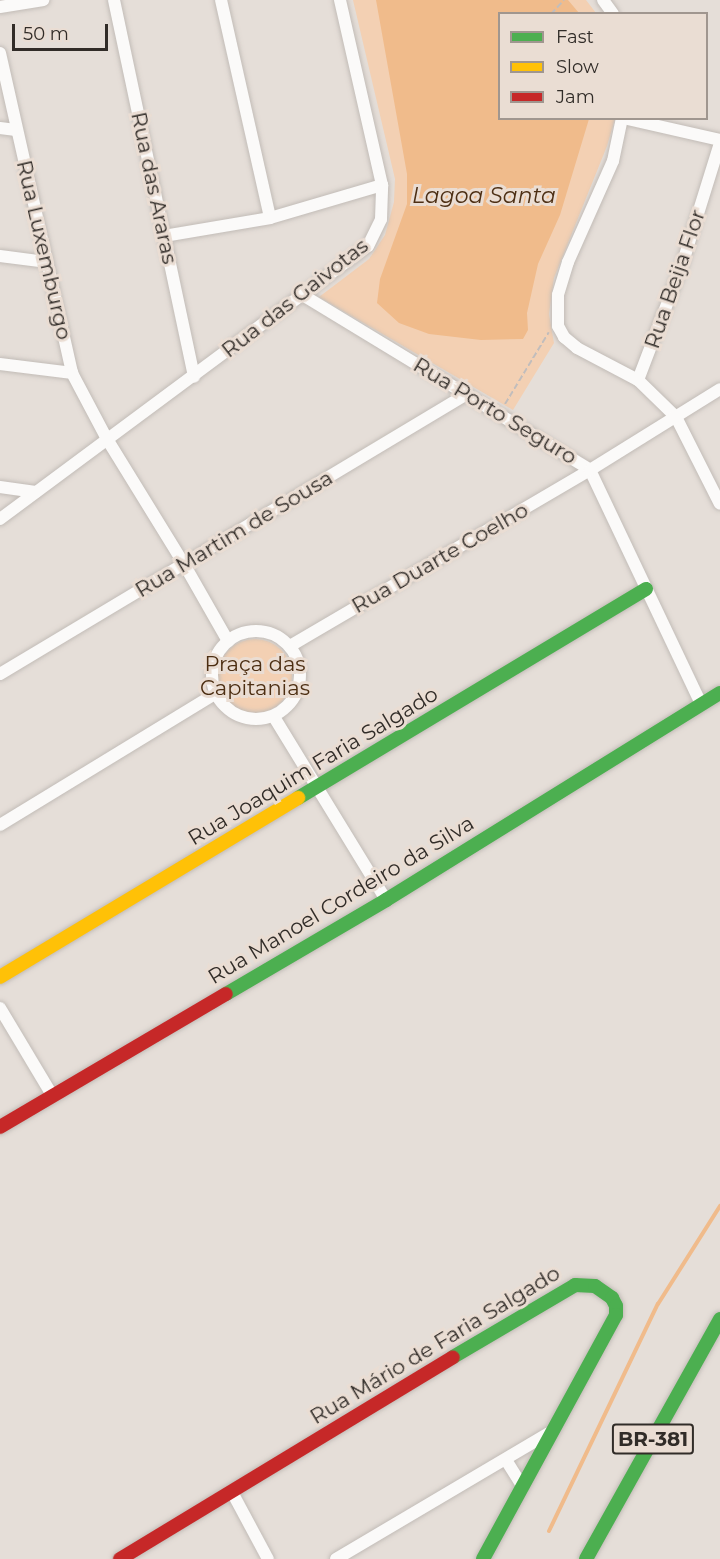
<!DOCTYPE html>
<html>
<head>
<meta charset="utf-8">
<style>
	body { margin:0 }
	#map { position:relative; width:720px; height:1559px; overflow:hidden; background:#e5ded8; font-family:Montserrat,sans-serif }
	div>[style] { position:absolute }
	.green>* { inset:0; background:#f3d0b3 }
	.round { border-radius:50% }
	.water>* { inset:0; background:#f0bb8b }
	.stream>* { height:4px; margin:-2px; padding:0 2px; transform-origin:2px; border-radius:2px; background:#f0bb8b }
	.path>* { height:2px; margin-top:-1px; transform-origin:0; background:repeating-linear-gradient(90deg,#c1bdbc 0 6px,transparent 0 9px) }
	.roads { filter:drop-shadow(0 0 2px #c2bcb7) drop-shadow(0 0 2px #c2bcb7) }
	.street>* { height:12px; margin:-6px; padding:0 6px; transform-origin:6px; border-radius:6px; background:#fbfaf9 }
	.street>.ring { margin:-6px; padding:0; box-sizing:content-box; background:none; border:12px solid #fbfaf9; border-radius:50% }
	.fast>* { height:14px; margin:-7px; padding:0 7px; transform-origin:7px; border-radius:7px; background:#4caf50 }
	.slow>* { height:14px; margin:-7px; padding:0 7px; transform-origin:7px; border-radius:7px; background:#ffc107 }
	.jam>* { height:14px; margin:-7px; padding:0 7px; transform-origin:7px; border-radius:7px; background:#c62828 }
	span { translate:-50% -50%; white-space:nowrap; text-align:center; line-height:1.15; -webkit-text-stroke:6px #eaddd3; paint-order:stroke }
	.shield-label span { padding:2px 4px; background:#eaddd3; border:2px solid; border-radius:4px; -webkit-text-stroke-width:0 }
	.shield-label { font-size:20px; color:#312c28; font-weight:700 }
	.street-label { font-size:21px; color:#312c28 }
	.park-label { font-size:21px; color:#4c2e12 }
	.water-label { font-size:22px; color:#4d2f14; font-style:italic }
	.legend { position:absolute; left:498px; top:12px; width:210px; height:108px; box-sizing:border-box; background:#eaddd3; border:2px solid #a0968f; margin:0; padding:8px 10px; list-style:none; font-size:18px; color:#312c28 }
	.legend li { display:flex; align-items:center; gap:12px; height:30px }
	.legend b { width:30px; border:2px solid #a0968f }
	.scale { position:absolute; left:12px; top:24px; width:96px; height:27px; box-sizing:border-box; border:3px solid #312c28; border-top:0; padding-left:8px; font-size:18px; line-height:21px; white-space:nowrap; color:#312c28; -webkit-text-stroke:4px #eaddd3; paint-order:stroke }
</style>
</head>
<body>
<div id="map">
	<div class="green">
		<i style="clip-path:polygon(353px 0,586px 0,596px 13px,500px 14px,500px 118px,615px 119px,607px 146px,554px 278px,549px 314px,554px 343px,513px 410px,319px 297px,369px 259px,385px 235px,394px 202px,395px 179px)"></i>
		<i class="round" style="left:218px;top:639px;width:74px;height:74px"></i>
	</div>
	<div class="water">
		<i style="clip-path:polygon(376px 0,568px 0,579px 13px,500px 14px,500px 118px,589px 119px,560px 215px,538px 264px,527px 313px,528px 330px,523px 339px,481px 340px,429px 334px,399px 323px,377px 303px,380px 279px,407px 204px,407px 174px)"></i>
	</div>
	<div class="stream">
		<i style="left:549px;top:1531px;width:252px;rotate:-64.4deg"></i>
		<i style="left:658px;top:1304px;width:116px;rotate:-57.7deg"></i>
	</div>
	<div class="path">
		<i style="left:551px;top:14px;width:19px;rotate:-47deg"></i>
		<i style="left:498px;top:69px;width:3px;rotate:-45deg"></i>
		<i style="left:505px;top:404px;width:84px;rotate:-58.6deg"></i>
	</div>
	<div class="roads">
		<div class="street">
			<i style="left:114px;top:0;width:385px;rotate:78deg"></i>
			<i style="left:221px;top:0;width:223px;rotate:77.3deg"></i>
			<i style="left:603px;top:0;width:17px;rotate:54deg"></i>
			<i style="left:0;top:7px;width:44px;rotate:-9.2deg"></i>
			<i style="left:0;top:53px;width:328px;rotate:77.3deg"></i>
			<i style="left:72px;top:373px;width:75px;rotate:62.1deg"></i>
			<i style="left:107px;top:439px;width:147px;rotate:58.4deg"></i>
			<i style="left:184px;top:564px;width:89px;rotate:60.3deg"></i>
			<i style="left:622px;top:118px;width:44px;rotate:101.8deg"></i>
			<i style="left:613px;top:161px;width:111px;rotate:114deg"></i>
			<i style="left:568px;top:262px;width:34px;rotate:107deg"></i>
			<i style="left:558px;top:295px;width:31px;rotate:90deg"></i>
			<i style="left:558px;top:326px;width:13px;rotate:61deg"></i>
			<i style="left:564px;top:337px;width:17px;rotate:40deg"></i>
			<i style="left:577px;top:348px;width:69px;rotate:27.7deg"></i>
			<i style="left:638px;top:380px;width:53px;rotate:44.2deg"></i>
			<i style="left:676px;top:417px;width:97px;rotate:63.2deg"></i>
			<i style="left:623px;top:118px;width:99px;rotate:12.8deg"></i>
			<i style="left:0;top:128px;width:16px;rotate:7deg"></i>
			<i style="left:164px;top:236px;width:108px;rotate:-9.6deg"></i>
			<i style="left:270px;top:218px;width:117px;rotate:-16.4deg"></i>
			<i style="left:0;top:256px;width:46px;rotate:7.4deg"></i>
			<i style="left:301px;top:294px;width:338px;rotate:31.3deg"></i>
			<i style="left:590px;top:470px;width:259px;rotate:64.6deg"></i>
			<i style="left:0;top:364px;width:73px;rotate:7.1deg"></i>
			<i style="left:638px;top:380px;width:123px;rotate:-69.1deg"></i>
			<i style="left:682px;top:265px;width:128px;rotate:-72.7deg"></i>
			<i style="left:0;top:487px;width:36px;rotate:8deg"></i>
			<i style="left:0;top:519px;width:458px;rotate:-36.6deg"></i>
			<i style="left:368px;top:246px;width:30px;rotate:-64deg"></i>
			<i style="left:381px;top:219px;width:34px;rotate:-88deg"></i>
			<i style="left:382px;top:185px;width:190px;rotate:-102.8deg"></i>
			<i class="ring" style="left:212px;top:631px;width:76px;height:76px"></i>
			<i style="left:290px;top:646px;width:348px;rotate:-30.4deg"></i>
			<i style="left:590px;top:470px;width:153px;rotate:-31.9deg"></i>
			<i style="left:0;top:674px;width:545px;rotate:-30.95deg"></i>
			<i style="left:274px;top:717px;width:215px;rotate:58.5deg"></i>
			<i style="left:0;top:825px;width:253px;rotate:-31.4deg"></i>
			<i style="left:0;top:1008px;width:101px;rotate:59.1deg"></i>
			<i style="left:506px;top:1460px;width:32px;rotate:58deg"></i>
			<i style="left:232px;top:1492px;width:76px;rotate:61.8deg"></i>
			<i style="left:336px;top:1559px;width:247px;rotate:-30.6deg"></i>
		</div>
		<div class="fast">
			<i style="left:298px;top:798px;width:406px;rotate:-31deg"></i>
			<i style="left:226px;top:994px;width:186px;rotate:-30.4deg"></i>
			<i style="left:386px;top:900px;width:393px;rotate:-31.8deg"></i>
			<i style="left:453px;top:1357px;width:142px;rotate:-30.5deg"></i>
			<i style="left:575px;top:1285px;width:20px;rotate:3deg"></i>
			<i style="left:595px;top:1286px;width:21px;rotate:35deg"></i>
			<i style="left:612px;top:1298px;width:9px;rotate:63deg"></i>
			<i style="left:616px;top:1306px;width:9px;rotate:90deg"></i>
			<i style="left:616px;top:1315px;width:278px;rotate:118.6deg"></i>
			<i style="left:586px;top:1559px;width:275px;rotate:-60.8deg"></i>
		</div>
		<div class="slow">
			<i style="left:0;top:977px;width:348px;rotate:-31deg"></i>
		</div>
		<div class="jam">
			<i style="left:0;top:1127px;width:262px;rotate:-30.5deg"></i>
			<i style="left:120px;top:1559px;width:389px;rotate:-31.2deg"></i>
		</div>
	</div>
	<div class="shield-label">
		<span style="left:653px;top:1439px">BR-381</span>
	</div>
	<div class="street-label">
		<span style="left:154px;top:188px;rotate:78deg">Rua das Araras</span>
		<span style="left:44px;top:250px;rotate:77deg">Rua Luxemburgo</span>
		<span style="left:675px;top:279px;rotate:-71deg">Rua Beija Flor</span>
		<span style="left:295px;top:298px;rotate:-38deg">Rua das Gaivotas</span>
		<span style="left:495px;top:411px;rotate:31deg">Rua Porto Seguro</span>
		<span style="left:234px;top:534px;rotate:-31deg">Rua Martim de Sousa</span>
		<span style="left:440px;top:558px;rotate:-30deg">Rua Duarte Coelho</span>
		<span style="left:313px;top:766px;rotate:-31deg">Rua Joaquim Faria Salgado</span>
		<span style="left:341px;top:900px;rotate:-31deg">Rua Manoel Cordeiro da Silva</span>
		<span style="left:435px;top:1345px;rotate:-31deg">Rua Mário de Faria Salgado</span>
	</div>
	<div class="park-label">
		<span style="left:255px;top:676px">Praça das<br>Capitanias</span>
	</div>
	<div class="water-label">
		<span style="left:484px;top:196px">Lagoa Santa</span>
	</div>
	<ul class="legend">
	<li><b style="height:8px;background:#4caf50"></b>Fast</li>
	<li><b style="height:8px;background:#ffc107"></b>Slow</li>
	<li><b style="height:8px;background:#c62828"></b>Jam</li>
	</ul>
	<div class="scale">50 m</div>
</div>
</body>
</html>
